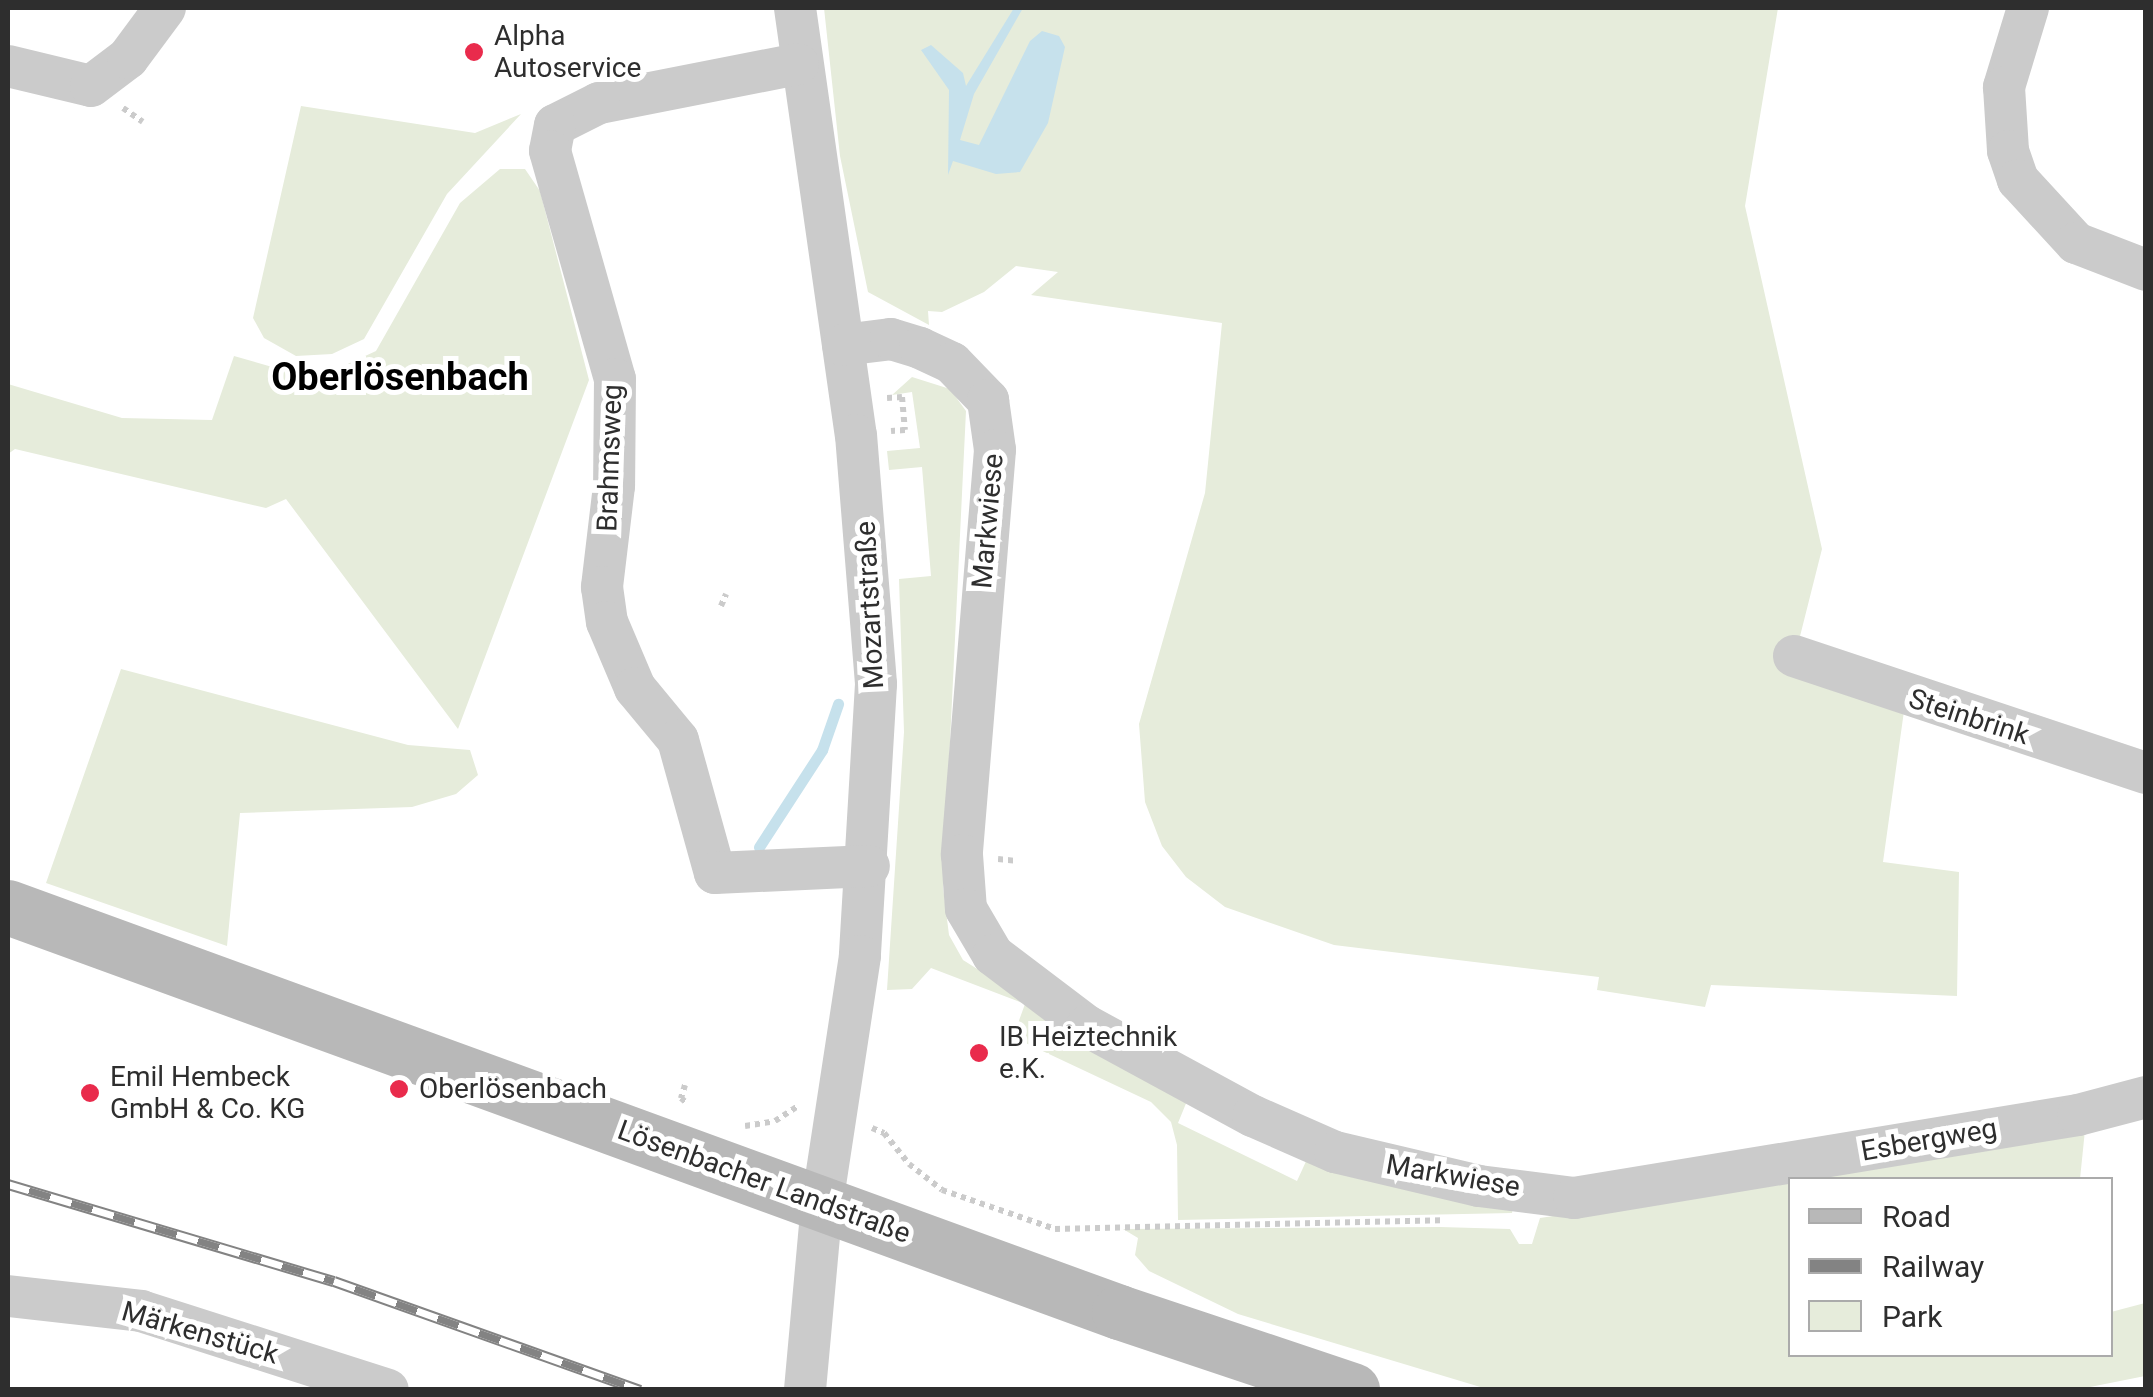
<!DOCTYPE html>
<html>
<head>
<meta charset="utf-8">
<style>
	body { margin:0 }
	#map { position:relative; width:2153px; height:1397px; overflow:hidden; background:#fff; font-family:Roboto,sans-serif }
	div>[style] { position:absolute }
	.green>* { inset:0; background:#e6ecdb }
	.water>* { inset:0; background:#c6e1ec }
	.stream>* { height:11px; margin:-5.5px; padding:0 5.5px; transform-origin:5.5px; border-radius:5.5px; background:#c6e1ec }
	.path>* { height:6px; margin-top:-3px; transform-origin:0; background:repeating-linear-gradient(90deg,#cbcbcb 0 5px,transparent 0 10px) }
	.minor>* { height:42px; margin:-21px; padding:0 21px; transform-origin:21px; border-radius:21px; background:#cbcbcb }
	.secondary>* { height:55px; margin:-27.5px; padding:0 27.5px; transform-origin:27.5px; border-radius:27.5px; background:#b8b8b8 }
	.rail>* { height:11px; margin-top:-5.5px; transform-origin:0; background:repeating-linear-gradient(90deg,#fff 0 22px,#838383 0 44px); box-sizing:border-box; border-block:2px solid #838383 }
	.dots>* { width:28px; height:28px; translate:-50% -50%; box-sizing:border-box; border:5px solid #fff; border-radius:50% }
	span { translate:-50% -50%; white-space:nowrap; text-align:center; line-height:1.15; -webkit-text-stroke:10px #fff; paint-order:stroke }
	.poi-label { font-size:28px; color:#2e2e2e }
	.left { translate:0 -50%; text-align:left }
	.street-label { font-size:28px; color:#2e2e2e }
	.district-label { font-size:38px; color:#000; font-weight:700 }
	.frame { position:absolute; inset:0; border:10px solid #2e2e2e; pointer-events:none }
	.legend { position:absolute; left:1788px; top:1177px; width:325px; height:180px; box-sizing:border-box; background:#fff; border:2px solid #ababab; margin:0; padding:12px 18px; list-style:none; font-size:30px; color:#2e2e2e }
	.legend li { display:flex; align-items:center; gap:20px; height:50px }
	.legend b { width:50px; border:2px solid #ababab }
</style>
</head>
<body>
<div id="map">
	<div class="green">
		<i style="clip-path:polygon(824px 8px,1778px 8px,1745px 206px,1822px 549px,1792px 668px,1904px 711px,1883px 862px,1959px 872px,1957px 996px,1711px 985px,1705px 1007px,1597px 990px,1599px 977px,1334px 945px,1225px 907px,1186px 877px,1162px 846px,1145px 802px,1139px 724px,1205px 493px,1222px 323px,1031px 295px,1058px 272px,1016px 266px,984px 292px,942px 312px,928px 311px,929px 325px,868px 292px,840px 156px)"></i>
		<i style="clip-path:polygon(301px 106px,475px 133px,521px 114px,447px 194px,364px 339px,332px 354px,296px 356px,264px 338px,253px 318px)"></i>
		<i style="clip-path:polygon(500px 169px,525px 169px,540px 191px,589px 380px,458px 729px,286px 499px,266px 508px,15px 449px,8px 454px,8px 384px,122px 418px,212px 420px,234px 356px,293px 373px,339px 368px,376px 351px,460px 203px)"></i>
		<i style="clip-path:polygon(912px 377px,950px 389px,966px 411px,943px 887px,949px 935px,963px 960px,1187px 1101px,1178px 1123px,1297px 1181px,1308px 1157px,1514px 1201px,1512px 1213px,1178px 1220px,1177px 1145px,1171px 1122px,1151px 1102px,1013px 1037px,1025px 1004px,931px 968px,912px 989px,887px 990px,904px 732px,899px 579px,931px 576px,922px 467px,889px 470px,887px 451px,920px 448px,912px 392px,892px 395px)"></i>
		<i style="clip-path:polygon(121px 669px,408px 745px,470px 750px,478px 775px,456px 794px,412px 807px,240px 813px,227px 946px,46px 883px)"></i>
		<i style="clip-path:polygon(2085px 1130px,2080px 1179px,1802px 1180px)"></i>
		<i style="clip-path:polygon(1790px 1181px,1790px 1354px,2110px 1354px,2111px 1312px,2145px 1303px,2145px 1376px,2075px 1390px,1487px 1389px,1238px 1314px,1149px 1271px,1135px 1255px,1138px 1238px,1123px 1229px,1440px 1227px,1510px 1229px,1519px 1244px,1532px 1244px,1540px 1218px)"></i>
	</div>
	<div class="water">
		<i style="clip-path:polygon(1014px 8px,1023px 8px,974px 94px,960px 140px,979px 145px,1030px 41px,1042px 31px,1059px 36px,1065px 47px,1048px 123px,1020px 172px,996px 174px,953px 161px,948px 175px,949px 90px,921px 50px,931px 45px,963px 73px,966px 86px)"></i>
	</div>
	<div class="stream">
		<i style="left:759px;top:847px;width:116px;rotate:-57deg"></i>
		<i style="left:822px;top:750px;width:49px;rotate:-70.8deg"></i>
	</div>
	<div class="path">
		<i style="left:123px;top:108px;width:24px;rotate:35deg"></i>
		<i style="left:887px;top:398px;width:15px;rotate:-4deg"></i>
		<i style="left:902px;top:397px;width:33px;rotate:85deg"></i>
		<i style="left:905px;top:430px;width:14px;rotate:176deg"></i>
		<i style="left:721px;top:606px;width:13px;rotate:-67deg"></i>
		<i style="left:998px;top:859px;width:18px;rotate:6deg"></i>
		<i style="left:685px;top:1085px;width:14px;rotate:107deg"></i>
		<i style="left:681px;top:1098px;width:9px;rotate:41deg"></i>
		<i style="left:745px;top:1126px;width:30px;rotate:-9deg"></i>
		<i style="left:775px;top:1121px;width:27px;rotate:-33deg"></i>
		<i style="left:872px;top:1128px;width:13px;rotate:23deg"></i>
		<i style="left:884px;top:1133px;width:40px;rotate:51deg"></i>
		<i style="left:909px;top:1164px;width:42px;rotate:38.2deg"></i>
		<i style="left:942px;top:1190px;width:120px;rotate:19deg"></i>
		<i style="left:1055px;top:1229px;width:387px;rotate:-1.3deg"></i>
	</div>
	<div class="minor">
		<i style="left:795px;top:8px;width:431px;rotate:81.9deg"></i>
		<i style="left:856px;top:435px;width:250px;rotate:85.4deg"></i>
		<i style="left:876px;top:684px;width:272px;rotate:93.4deg"></i>
		<i style="left:860px;top:956px;width:250px;rotate:98.7deg"></i>
		<i style="left:822px;top:1203px;width:188px;rotate:95.2deg"></i>
		<i style="left:2028px;top:8px;width:83px;rotate:106.9deg"></i>
		<i style="left:2004px;top:87px;width:64px;rotate:86.4deg"></i>
		<i style="left:2008px;top:151px;width:31px;rotate:71deg"></i>
		<i style="left:2018px;top:180px;width:86px;rotate:47.4deg"></i>
		<i style="left:2076px;top:243px;width:75px;rotate:21.1deg"></i>
		<i style="left:798px;top:64px;width:203px;rotate:168.9deg"></i>
		<i style="left:599px;top:103px;width:49px;rotate:153.4deg"></i>
		<i style="left:555px;top:125px;width:26px;rotate:101deg"></i>
		<i style="left:550px;top:151px;width:237px;rotate:74.1deg"></i>
		<i style="left:615px;top:379px;width:107px;rotate:90.5deg"></i>
		<i style="left:614px;top:486px;width:102px;rotate:96.8deg"></i>
		<i style="left:602px;top:587px;width:35px;rotate:82deg"></i>
		<i style="left:607px;top:622px;width:72px;rotate:67deg"></i>
		<i style="left:635px;top:688px;width:67px;rotate:50.4deg"></i>
		<i style="left:678px;top:740px;width:138px;rotate:74.5deg"></i>
		<i style="left:715px;top:873px;width:154px;rotate:-2.6deg"></i>
		<i style="left:8px;top:66px;width:85px;rotate:13.5deg"></i>
		<i style="left:91px;top:86px;width:46px;rotate:-37.1deg"></i>
		<i style="left:128px;top:58px;width:62px;rotate:-53.5deg"></i>
		<i style="left:843px;top:345px;width:48px;rotate:-7.1deg"></i>
		<i style="left:891px;top:339px;width:30px;rotate:17deg"></i>
		<i style="left:920px;top:348px;width:35px;rotate:25deg"></i>
		<i style="left:952px;top:363px;width:52px;rotate:45.8deg"></i>
		<i style="left:988px;top:400px;width:50px;rotate:82deg"></i>
		<i style="left:995px;top:450px;width:406px;rotate:94.7deg"></i>
		<i style="left:962px;top:855px;width:54px;rotate:85.8deg"></i>
		<i style="left:966px;top:909px;width:53px;rotate:59.6deg"></i>
		<i style="left:993px;top:955px;width:118px;rotate:37.1deg"></i>
		<i style="left:1087px;top:1026px;width:189px;rotate:28.5deg"></i>
		<i style="left:1253px;top:1116px;width:90px;rotate:23.7deg"></i>
		<i style="left:1335px;top:1152px;width:148px;rotate:13.3deg"></i>
		<i style="left:1479px;top:1186px;width:96px;rotate:7.2deg"></i>
		<i style="left:1574px;top:1198px;width:511px;rotate:-9.35deg"></i>
		<i style="left:2078px;top:1115px;width:70px;rotate:-14.8deg"></i>
		<i style="left:1794px;top:656px;width:371px;rotate:18.4deg"></i>
		<i style="left:8px;top:1296px;width:134px;rotate:6.4deg"></i>
		<i style="left:141px;top:1311px;width:259px;rotate:17.7deg"></i>
	</div>
	<div class="secondary">
		<i style="left:8px;top:907px;width:1183px;rotate:20.03deg"></i>
		<i style="left:1119px;top:1312px;width:246px;rotate:18.5deg"></i>
	</div>
	<div class="rail">
		<i style="left:8px;top:1184px;width:340px;rotate:16.6deg"></i>
		<i style="left:334px;top:1281px;width:325px;rotate:19.6deg"></i>
	</div>
	<div class="dots">
		<i style="left:474px;top:52px;background:#e92b4c"></i>
		<i style="left:979px;top:1053px;background:#e92b4c"></i>
		<i style="left:399px;top:1089px;background:#e92b4c"></i>
		<i style="left:90px;top:1093px;background:#e92b4c"></i>
	</div>
	<div class="poi-label">
		<span class="left" style="left:494px;top:52px">Alpha<br>Autoservice</span>
		<span class="left" style="left:999px;top:1053px">IB Heiztechnik<br>e.K.</span>
		<span class="left" style="left:110px;top:1093px">Emil Hembeck<br>GmbH &amp; Co. KG</span>
		<span class="left" style="left:419px;top:1089px">Oberlösenbach</span>
	</div>
	<div class="street-label">
		<span style="left:610px;top:458px;rotate:-88deg">Brahmsweg</span>
		<span style="left:988px;top:521px;rotate:-85deg">Markwiese</span>
		<span style="left:870px;top:605px;rotate:-93deg">Mozartstraße</span>
		<span style="left:1969px;top:717px;rotate:18deg">Steinbrink</span>
		<span style="left:1929px;top:1140px;rotate:-10deg">Esbergweg</span>
		<span style="left:1453px;top:1176px;rotate:10deg">Markwiese</span>
		<span style="left:764px;top:1182px;rotate:20deg">Lösenbacher Landstraße</span>
		<span style="left:200px;top:1333px;rotate:16deg">Märkenstück</span>
	</div>
	<div class="district-label">
		<span style="left:400px;top:378px">Oberlösenbach</span>
	</div>
	<div class="frame"></div>
	<ul class="legend">
	<li><b style="height:12px;background:#b8b8b8"></b>Road</li>
	<li><b style="height:12px;background:#838383"></b>Railway</li>
	<li><b style="height:28px;background:#e6ecdb"></b>Park</li>
	</ul>
</div>
</body>
</html>
